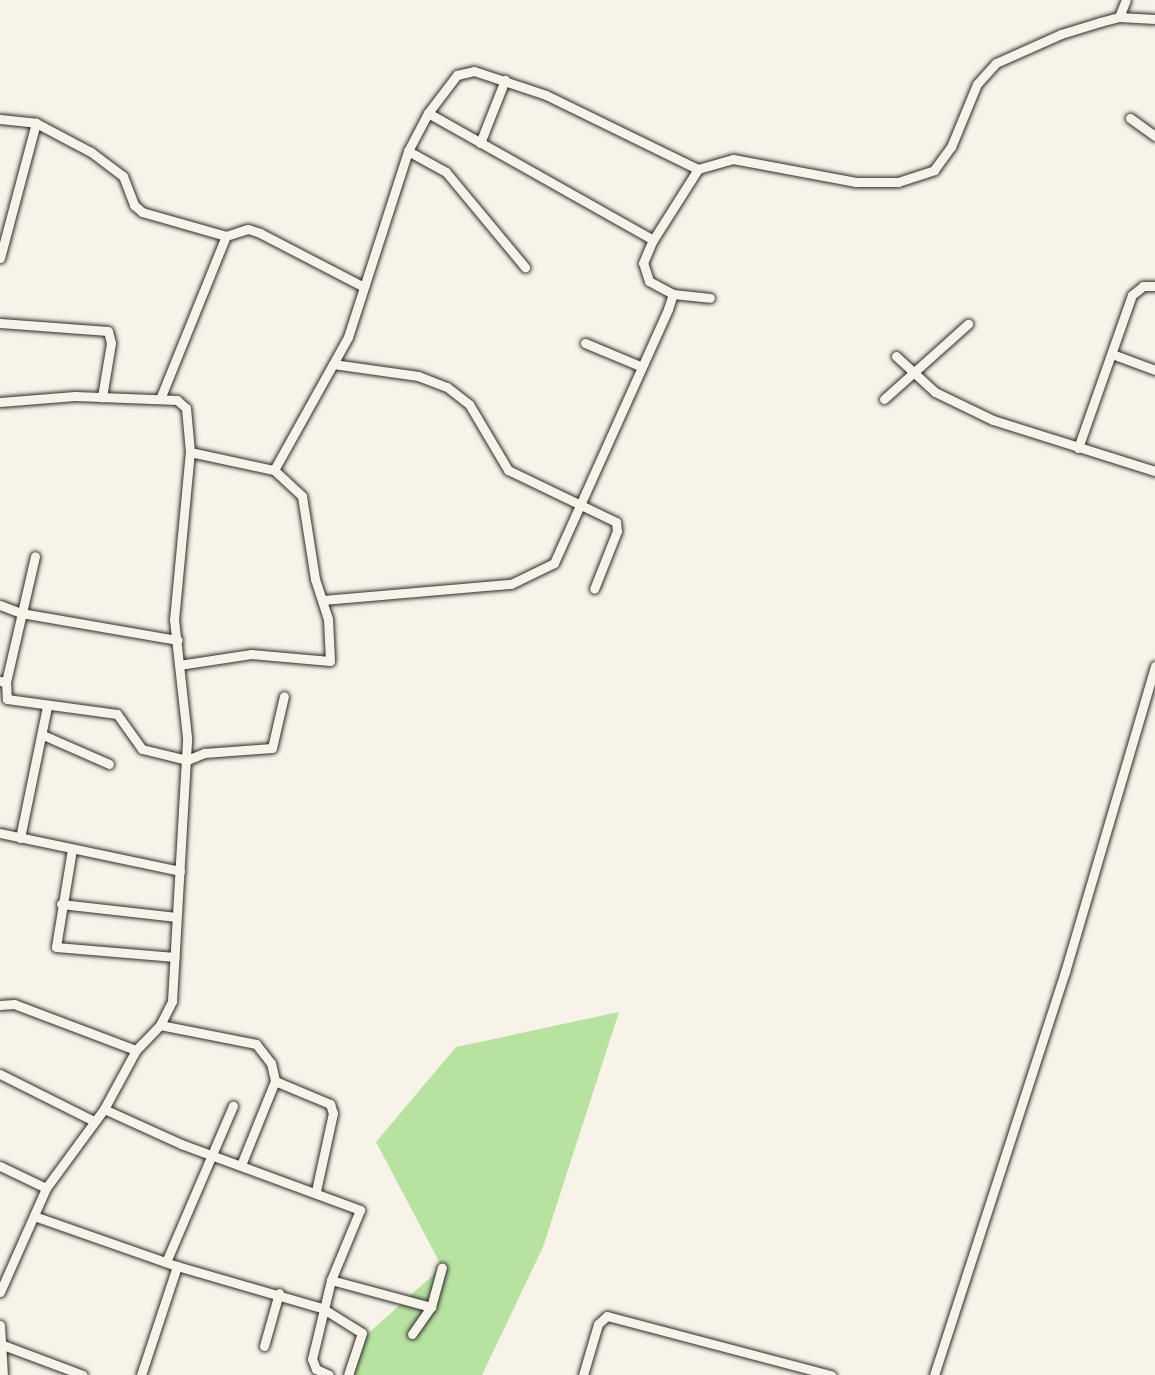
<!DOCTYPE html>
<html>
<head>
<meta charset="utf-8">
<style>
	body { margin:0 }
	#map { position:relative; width:1155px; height:1375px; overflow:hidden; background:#f7f3e8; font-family:Sriracha,sans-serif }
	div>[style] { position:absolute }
	.green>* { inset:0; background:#b7e2a0 }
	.roads { filter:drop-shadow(0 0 2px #2b2b2b) drop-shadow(0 0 2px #2b2b2b) }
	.minor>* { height:9px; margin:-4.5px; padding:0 4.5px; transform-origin:4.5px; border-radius:4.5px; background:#f7f3e8 }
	span { translate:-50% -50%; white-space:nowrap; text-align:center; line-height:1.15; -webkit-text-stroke:4.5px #f7f3e8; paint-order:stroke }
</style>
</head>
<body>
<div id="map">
	<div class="green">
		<i style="clip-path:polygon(619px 1012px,543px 1247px,482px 1375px,346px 1375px,362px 1339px,442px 1267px,376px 1142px,456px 1047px)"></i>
	</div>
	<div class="roads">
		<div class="minor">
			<i style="left:1119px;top:17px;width:18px;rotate:-68deg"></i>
			<i style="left:428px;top:113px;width:258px;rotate:29.4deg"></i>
			<i style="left:1130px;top:118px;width:31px;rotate:36deg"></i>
			<i style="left:0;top:119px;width:36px;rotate:6deg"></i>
			<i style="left:36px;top:123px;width:62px;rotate:27.8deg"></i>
			<i style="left:91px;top:152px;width:40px;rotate:37deg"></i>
			<i style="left:123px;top:176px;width:31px;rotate:69deg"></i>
			<i style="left:134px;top:205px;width:11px;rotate:41deg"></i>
			<i style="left:142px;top:212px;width:87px;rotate:15.9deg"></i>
			<i style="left:480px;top:143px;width:68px;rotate:-68.4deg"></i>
			<i style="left:408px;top:151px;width:43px;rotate:28.9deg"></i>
			<i style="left:446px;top:172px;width:124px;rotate:50.3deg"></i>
			<i style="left:0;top:258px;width:140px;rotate:-75.1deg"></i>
			<i style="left:673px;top:294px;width:37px;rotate:6deg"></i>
			<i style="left:0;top:323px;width:108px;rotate:4.2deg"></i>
			<i style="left:108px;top:331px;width:12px;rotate:76deg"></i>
			<i style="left:111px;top:343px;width:55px;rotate:99.5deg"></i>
			<i style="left:585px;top:343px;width:60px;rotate:22.7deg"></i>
			<i style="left:1112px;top:354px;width:46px;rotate:20.4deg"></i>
			<i style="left:896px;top:356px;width:53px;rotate:42.7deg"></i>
			<i style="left:935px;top:392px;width:64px;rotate:25.8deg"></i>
			<i style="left:993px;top:420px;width:170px;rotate:17.5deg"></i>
			<i style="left:333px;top:364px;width:86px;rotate:8deg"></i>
			<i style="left:418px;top:376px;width:31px;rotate:21deg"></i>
			<i style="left:447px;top:387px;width:28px;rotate:38deg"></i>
			<i style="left:469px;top:404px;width:77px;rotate:59.4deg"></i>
			<i style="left:508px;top:470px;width:120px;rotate:25.7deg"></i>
			<i style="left:616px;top:522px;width:9px;rotate:84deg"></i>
			<i style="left:617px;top:531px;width:62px;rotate:111.6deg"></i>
			<i style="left:160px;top:399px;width:176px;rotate:-68deg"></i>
			<i style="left:226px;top:236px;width:23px;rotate:-18deg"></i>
			<i style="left:248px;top:229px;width:13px;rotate:18deg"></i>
			<i style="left:260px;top:233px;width:117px;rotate:27.4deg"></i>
			<i style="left:884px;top:399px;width:113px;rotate:-41.8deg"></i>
			<i style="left:0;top:402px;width:75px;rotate:-4.6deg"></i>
			<i style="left:75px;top:396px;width:102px;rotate:2.2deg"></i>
			<i style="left:177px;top:400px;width:12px;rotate:42deg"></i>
			<i style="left:186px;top:408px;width:44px;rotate:84.8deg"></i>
			<i style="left:1078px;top:448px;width:162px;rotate:-70.6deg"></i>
			<i style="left:1132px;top:295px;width:14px;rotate:-39deg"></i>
			<i style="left:1143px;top:286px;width:12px"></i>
			<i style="left:323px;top:600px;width:189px;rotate:-4.9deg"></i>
			<i style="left:511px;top:584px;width:48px;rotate:-26deg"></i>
			<i style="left:554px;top:563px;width:278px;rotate:-65.8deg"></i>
			<i style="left:668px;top:309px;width:16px;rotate:-72deg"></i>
			<i style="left:673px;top:294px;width:27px;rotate:-152deg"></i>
			<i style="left:649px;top:281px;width:19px;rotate:-108deg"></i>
			<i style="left:643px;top:263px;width:25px;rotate:-67deg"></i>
			<i style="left:653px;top:240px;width:84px;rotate:-57.6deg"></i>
			<i style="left:0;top:605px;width:22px;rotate:21deg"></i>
			<i style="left:21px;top:613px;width:159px;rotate:9.8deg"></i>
			<i style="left:179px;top:665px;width:73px;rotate:-8.7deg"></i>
			<i style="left:251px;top:654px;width:79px;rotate:5.1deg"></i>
			<i style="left:330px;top:661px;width:42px;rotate:-92.7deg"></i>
			<i style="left:328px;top:619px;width:42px;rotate:-108deg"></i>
			<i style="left:315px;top:579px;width:84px;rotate:-98.9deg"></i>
			<i style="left:302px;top:496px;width:38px;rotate:-137deg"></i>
			<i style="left:0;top:681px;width:6px;rotate:9deg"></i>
			<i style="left:6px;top:682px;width:17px;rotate:87deg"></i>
			<i style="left:7px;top:699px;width:111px;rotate:7.8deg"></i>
			<i style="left:117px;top:714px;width:43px;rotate:54.5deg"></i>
			<i style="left:142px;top:749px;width:46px;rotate:13.7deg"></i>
			<i style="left:187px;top:760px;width:18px;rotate:-22deg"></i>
			<i style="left:204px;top:753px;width:68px;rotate:-4.2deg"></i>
			<i style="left:272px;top:748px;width:53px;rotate:-77deg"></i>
			<i style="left:6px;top:682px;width:129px;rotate:-77deg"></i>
			<i style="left:43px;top:735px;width:72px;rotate:23.7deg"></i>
			<i style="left:0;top:833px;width:184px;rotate:11.9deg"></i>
			<i style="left:20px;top:838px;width:134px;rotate:-78.4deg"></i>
			<i style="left:72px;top:849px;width:99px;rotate:99.3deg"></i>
			<i style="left:56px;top:947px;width:119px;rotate:4.8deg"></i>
			<i style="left:61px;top:904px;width:116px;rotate:6.4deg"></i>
			<i style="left:0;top:1005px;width:14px;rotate:-4deg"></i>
			<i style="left:14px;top:1004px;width:130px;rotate:20.7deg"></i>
			<i style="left:160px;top:1025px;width:98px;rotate:11.2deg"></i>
			<i style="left:256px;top:1044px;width:24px;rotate:52deg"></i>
			<i style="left:271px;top:1063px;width:18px;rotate:77deg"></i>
			<i style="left:275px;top:1081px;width:60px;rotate:22.7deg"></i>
			<i style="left:330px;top:1104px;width:9px;rotate:72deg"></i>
			<i style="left:333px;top:1113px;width:80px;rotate:102.3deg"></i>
			<i style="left:0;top:1074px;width:105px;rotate:26.6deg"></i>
			<i style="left:104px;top:1109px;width:85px;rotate:24.4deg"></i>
			<i style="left:181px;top:1144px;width:191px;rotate:20.2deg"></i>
			<i style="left:360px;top:1210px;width:76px;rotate:112.5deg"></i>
			<i style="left:331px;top:1280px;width:81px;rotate:103.5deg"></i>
			<i style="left:312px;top:1359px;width:11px;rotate:68deg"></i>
			<i style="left:316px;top:1369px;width:14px;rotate:25deg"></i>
			<i style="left:241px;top:1165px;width:91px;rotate:-68deg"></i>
			<i style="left:0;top:1166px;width:51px;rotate:25.6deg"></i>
			<i style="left:34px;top:1216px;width:151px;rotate:19.3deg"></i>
			<i style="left:177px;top:1266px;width:151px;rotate:16.2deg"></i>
			<i style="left:322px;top:1308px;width:47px;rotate:32deg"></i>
			<i style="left:362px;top:1333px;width:44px;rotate:108.4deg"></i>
			<i style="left:166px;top:1262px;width:170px;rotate:-66.8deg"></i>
			<i style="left:331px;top:1280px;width:104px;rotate:15.1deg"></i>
			<i style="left:0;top:1292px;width:114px;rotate:-66.1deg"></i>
			<i style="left:46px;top:1188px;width:98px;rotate:-53.7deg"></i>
			<i style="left:104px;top:1109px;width:67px;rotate:-61.5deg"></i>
			<i style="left:136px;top:1050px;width:35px;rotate:-46deg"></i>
			<i style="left:160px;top:1025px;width:27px;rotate:-63deg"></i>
			<i style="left:172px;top:1001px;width:264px;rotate:-86.7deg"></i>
			<i style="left:187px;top:737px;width:118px;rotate:-96.3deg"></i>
			<i style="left:174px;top:620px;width:169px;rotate:-84.6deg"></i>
			<i style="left:190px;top:452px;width:86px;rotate:12.1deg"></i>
			<i style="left:274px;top:470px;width:152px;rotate:-60.9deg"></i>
			<i style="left:348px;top:337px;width:195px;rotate:-72.1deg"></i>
			<i style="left:408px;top:151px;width:43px;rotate:-62.2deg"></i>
			<i style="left:428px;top:113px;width:48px;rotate:-52.7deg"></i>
			<i style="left:457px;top:75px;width:17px;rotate:-13deg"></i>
			<i style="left:474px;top:71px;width:76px;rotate:18.4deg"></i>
			<i style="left:546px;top:95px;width:169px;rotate:26deg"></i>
			<i style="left:698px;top:169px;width:36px;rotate:-16deg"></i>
			<i style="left:733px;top:159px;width:125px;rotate:10.6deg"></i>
			<i style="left:856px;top:182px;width:42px"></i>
			<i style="left:898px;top:182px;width:38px;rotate:-18deg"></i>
			<i style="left:934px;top:170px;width:29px;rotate:-54deg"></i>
			<i style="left:951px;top:147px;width:68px;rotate:-67.6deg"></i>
			<i style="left:977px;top:84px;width:28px;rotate:-48deg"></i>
			<i style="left:996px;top:63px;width:71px;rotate:-24deg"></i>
			<i style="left:1061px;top:34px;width:41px;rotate:-17.1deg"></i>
			<i style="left:1100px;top:22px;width:20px;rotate:-15deg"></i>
			<i style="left:1119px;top:17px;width:36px;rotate:3deg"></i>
			<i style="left:0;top:1325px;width:50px;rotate:86.6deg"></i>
			<i style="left:412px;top:1334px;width:33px;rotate:-55deg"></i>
			<i style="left:431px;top:1307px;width:41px;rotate:-74.6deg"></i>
			<i style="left:3px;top:1345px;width:85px;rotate:20.6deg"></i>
			<i style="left:264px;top:1346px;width:55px;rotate:-74.2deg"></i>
			<i style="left:141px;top:1375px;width:115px;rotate:-71.7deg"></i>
			<i style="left:583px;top:1375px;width:53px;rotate:-73.6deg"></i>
			<i style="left:598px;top:1324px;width:12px;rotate:-42deg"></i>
			<i style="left:607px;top:1316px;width:232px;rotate:14.8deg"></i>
			<i style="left:934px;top:1375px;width:424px;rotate:-72deg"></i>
			<i style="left:1065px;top:972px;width:319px;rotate:-73.6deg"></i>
		</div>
	</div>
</div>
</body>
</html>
